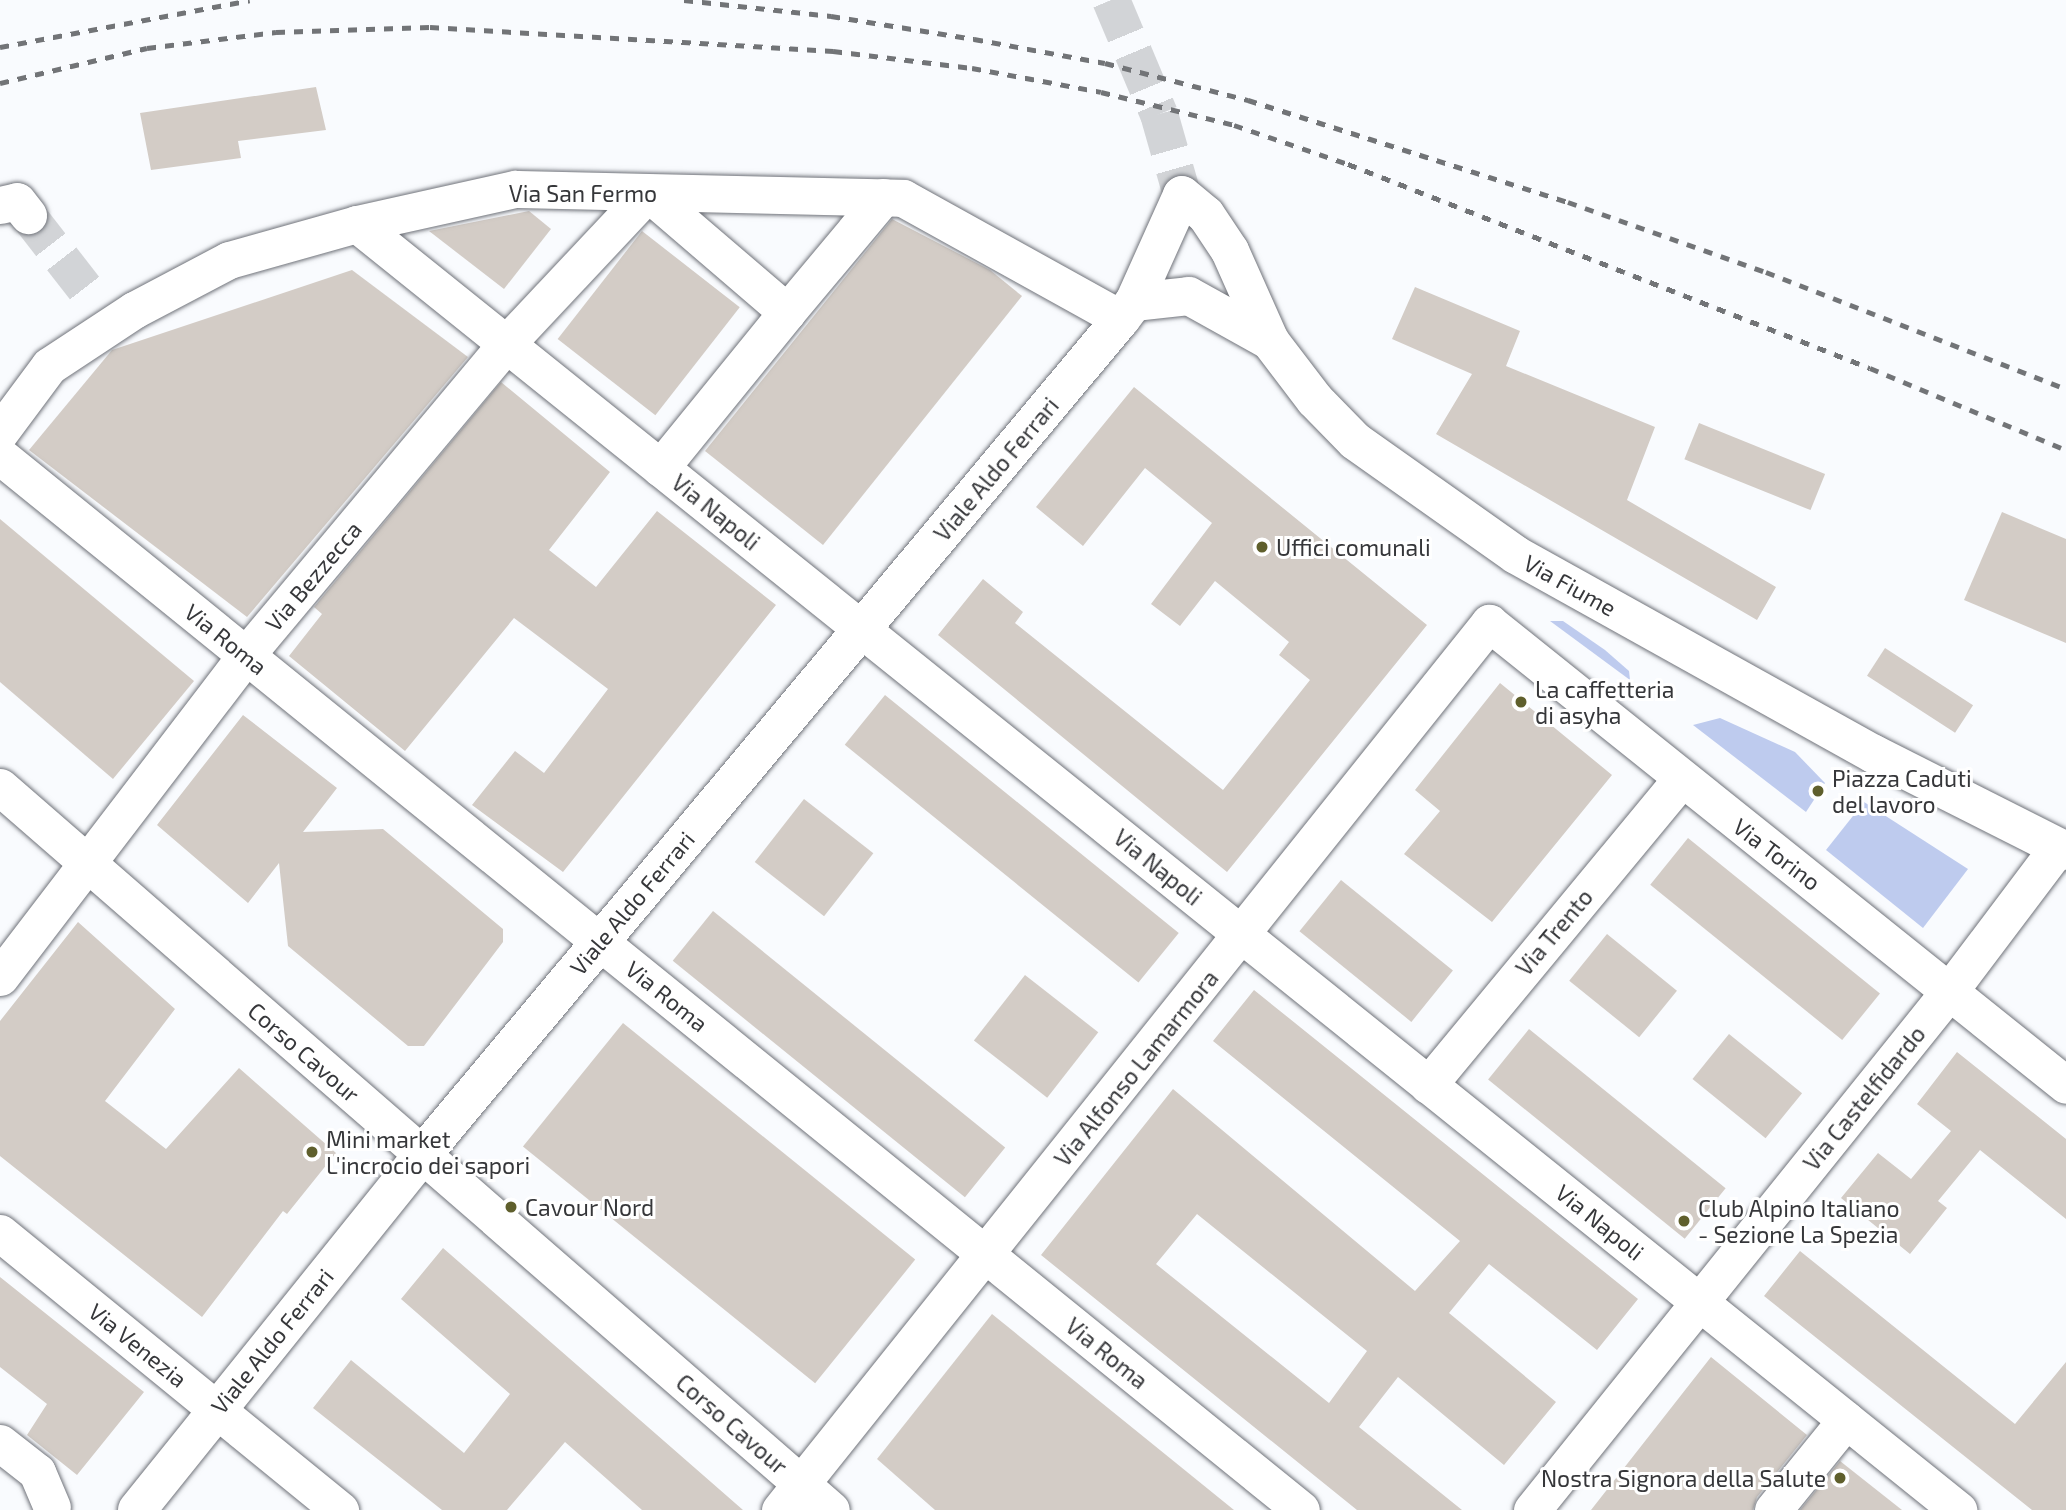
<!DOCTYPE html>
<html>
<head>
<meta charset="utf-8">
<style>
	body { margin:0 }
	#map { position:relative; width:2066px; height:1510px; overflow:hidden; background:#f9fbfe; font-family:"Exo 2",sans-serif }
	div>[style] { position:absolute }
	.green>* { inset:0; background:#becbee }
	.building>* { inset:0; background:#d3ccc6; transform-origin:0 0 }
	.minor-tunnel>* { height:37px; margin-top:-18.5px; transform-origin:0; background:repeating-linear-gradient(90deg,#d2d4d7 0 37px,transparent 0 55px) }
	.secondary-tunnel>* { height:38px; margin-top:-19px; transform-origin:0; background:repeating-linear-gradient(90deg,#d2d4d7 0 38px,transparent 0 57px) }
	.roads { filter:drop-shadow(0 0 2px #70737a) drop-shadow(0 0 2px #70737a) }
	.minor>* { height:37px; margin:-18.5px; padding:0 18.5px; transform-origin:18.5px; border-radius:18.5px; background:#fff }
	.tertiary>* { height:38px; margin:-19px; padding:0 19px; transform-origin:19px; border-radius:19px; background:#fff }
	.secondary>* { height:38px; margin:-19px; padding:0 19px; transform-origin:19px; border-radius:19px; background:#fff }
	.rail>* { height:5px; margin-top:-2.5px; transform-origin:0; background:repeating-linear-gradient(90deg,#727477 0 9px,transparent 0 18px) }
	.dots>* { width:19px; height:19px; translate:-50% -50%; box-sizing:border-box; border:4px solid #fff; border-radius:50% }
	span { translate:-50% -50%; white-space:nowrap; text-align:center; line-height:1.15; -webkit-text-stroke:6px #fff; paint-order:stroke }
	.street-label { font-size:23px; color:#36373a }
	.poi-label { font-size:23px; color:#36373a }
	.left { translate:0 -50%; text-align:left }
	.right { translate:-100% -50%; text-align:right }
</style>
</head>
<body>
<div id="map">
	<div class="green">
		<i style="clip-path:polygon(1550px 621px,1563px 621px,1605px 650px,1629px 671px,1630px 680px)"></i>
		<i style="clip-path:polygon(1720px 718px,1795px 752px,1825px 783px,1806px 812px,1693px 725px)"></i>
		<i style="clip-path:polygon(1864px 802px,1968px 869px,1923px 928px,1826px 850px)"></i>
	</div>
	<div class="building">
		<i style="clip-path:polygon(316px 87px,326px 130px,238px 141px,241px 158px,151px 170px,140px 113px)"></i>
		<i style="clip-path:polygon(529px 211px,551px 229px,504px 289px,429px 231px)"></i>
		<i style="clip-path:polygon(892px 219px,990px 270px,1022px 296px,823px 545px,705px 451px)"></i>
		<i style="left:642px;top:231px;width:124px;height:137px;rotate:38deg"></i>
		<i style="clip-path:polygon(352px 270px,468px 357px,247px 617px,29px 450px,112px 350px)"></i>
		<i style="clip-path:polygon(1415px 287px,1520px 331px,1506px 366px,1655px 427px,1627px 500px,1776px 587px,1757px 620px,1436px 434px,1472px 374px,1392px 339px)"></i>
		<i style="clip-path:polygon(501px 382px,610px 472px,549px 550px,596px 587px,657px 511px,776px 605px,563px 872px,472px 805px,515px 751px,544px 773px,608px 689px,514px 618px,405px 751px,289px 656px,322px 614px,314px 607px)"></i>
		<i style="clip-path:polygon(1134px 387px,1427px 625px,1227px 872px,938px 635px,983px 579px,1023px 612px,1015px 623px,1223px 790px,1310px 680px,1279px 655px,1289px 642px,1215px 581px,1180px 626px,1151px 604px,1212px 523px,1145px 468px,1083px 546px,1036px 507px)"></i>
		<i style="left:1699px;top:423px;width:136px;height:39px;rotate:22deg"></i>
		<i style="clip-path:polygon(2002px 512px,2066px 539px,2066px 643px,1964px 600px)"></i>
		<i style="clip-path:polygon(0 519px,194px 681px,113px 779px,0 682px)"></i>
		<i style="left:1885px;top:648px;width:105px;height:33px;rotate:33deg"></i>
		<i style="clip-path:polygon(1500px 683px,1612px 775px,1492px 922px,1404px 854px,1440px 811px,1415px 790px)"></i>
		<i style="left:885px;top:695px;width:378px;height:64px;rotate:39deg"></i>
		<i style="clip-path:polygon(243px 715px,337px 788px,303px 832px,383px 829px,503px 929px,503px 942px,424px 1046px,408px 1046px,288px 946px,279px 863px,248px 903px,157px 825px)"></i>
		<i style="left:804px;top:799px;width:88px;height:80px;rotate:38deg"></i>
		<i style="left:1688px;top:838px;width:247px;height:60px;rotate:39deg"></i>
		<i style="left:1341px;top:880px;width:144px;height:66px;rotate:39deg"></i>
		<i style="left:713px;top:911px;width:376px;height:64px;rotate:39deg"></i>
		<i style="clip-path:polygon(78px 922px,175px 1009px,105px 1101px,166px 1149px,239px 1068px,336px 1153px,287px 1214px,283px 1211px,202px 1317px,0 1156px,0 1021px)"></i>
		<i style="left:1607px;top:934px;width:90px;height:60px;rotate:39deg"></i>
		<i style="left:1025px;top:975px;width:93px;height:83px;rotate:38deg"></i>
		<i style="clip-path:polygon(evenodd,1254px 990px,1638px 1299px,1597px 1350px,1489px 1264px,1449px 1313px,1556px 1402px,1504px 1465px,1398px 1377px,1359px 1427px,1462px 1510px,1357px 1510px,1041px 1255px,1173px 1089px,1415px 1291px,1460px 1241px,1213px 1041px,1254px 990px,1197px 1214px,1367px 1351px,1329px 1403px,1156px 1264px,1197px 1214px)"></i>
		<i style="left:623px;top:1023px;width:376px;height:159px;rotate:39deg"></i>
		<i style="left:1529px;top:1029px;width:253px;height:65px;rotate:39deg"></i>
		<i style="left:1729px;top:1034px;width:94px;height:58px;rotate:39deg"></i>
		<i style="clip-path:polygon(1957px 1052px,2066px 1139px,2066px 1219px,1980px 1150px,1938px 1201px,1947px 1208px,1910px 1254px,1841px 1198px,1878px 1153px,1911px 1179px,1951px 1131px,1917px 1104px)"></i>
		<i style="clip-path:polygon(443px 1248px,743px 1510px,642px 1510px,565px 1442px,507px 1510px,442px 1510px,313px 1408px,351px 1360px,464px 1453px,510px 1394px,401px 1299px)"></i>
		<i style="clip-path:polygon(1800px 1251px,2015px 1424px,2066px 1362px,2066px 1510px,2032px 1510px,1764px 1296px)"></i>
		<i style="clip-path:polygon(0 1277px,144px 1392px,77px 1475px,27px 1435px,47px 1404px,0 1367px)"></i>
		<i style="clip-path:polygon(992px 1314px,1134px 1429px,1234px 1510px,935px 1510px,877px 1459px)"></i>
		<i style="clip-path:polygon(1711px 1357px,1807px 1435px,1757px 1497px,1753px 1510px,1591px 1510px)"></i>
		<i style="clip-path:polygon(1840px 1461px,1902px 1510px,1800px 1510px)"></i>
	</div>
	<div class="minor-tunnel">
		<i style="left:28px;top:215px;width:109px;rotate:52.1deg"></i>
	</div>
	<div class="secondary-tunnel">
		<i style="left:1111px;top:0;width:124px;rotate:67.2deg"></i>
		<i style="left:1159px;top:114px;width:84px;rotate:74.1deg"></i>
	</div>
	<div class="roads">
		<div class="minor">
			<i style="left:648px;top:193px;width:183px;rotate:40.6deg"></i>
			<i style="left:787px;top:312px;width:201px;rotate:129.1deg"></i>
			<i style="left:0;top:205px;width:17px;rotate:-13deg"></i>
			<i style="left:17px;top:201px;width:18px;rotate:52deg"></i>
			<i style="left:357px;top:224px;width:2054px;rotate:38.77deg"></i>
			<i style="left:787px;top:312px;width:150px;rotate:-50.1deg"></i>
			<i style="left:0;top:432px;width:82px;rotate:-53.4deg"></i>
			<i style="left:49px;top:366px;width:102px;rotate:-33.4deg"></i>
			<i style="left:134px;top:310px;width:107px;rotate:-27.8deg"></i>
			<i style="left:229px;top:260px;width:133px;rotate:-15.7deg"></i>
			<i style="left:357px;top:224px;width:162px;rotate:-12.5deg"></i>
			<i style="left:515px;top:189px;width:388px;rotate:1.3deg"></i>
			<i style="left:903px;top:198px;width:249px;rotate:29deg"></i>
			<i style="left:0;top:456px;width:1674px;rotate:39.01deg"></i>
			<i style="left:0;top:787px;width:1101px;rotate:41.02deg"></i>
			<i style="left:0;top:977px;width:405px;rotate:-52.6deg"></i>
			<i style="left:246px;top:655px;width:405px;rotate:-50.1deg"></i>
			<i style="left:506px;top:344px;width:207px;rotate:-46.8deg"></i>
			<i style="left:1428px;top:1085px;width:396px;rotate:-50.4deg"></i>
			<i style="left:0;top:1233px;width:439px;rotate:39.2deg"></i>
			<i style="left:0;top:1443px;width:47px;rotate:38.1deg"></i>
			<i style="left:37px;top:1472px;width:38px;rotate:67deg"></i>
			<i style="left:780px;top:1510px;width:1136px;rotate:-51.36deg"></i>
			<i style="left:1489px;top:623px;width:739px;rotate:38.68deg"></i>
			<i style="left:1532px;top:1510px;width:669px;rotate:-51.19deg"></i>
			<i style="left:1951px;top:989px;width:178px;rotate:-53deg"></i>
			<i style="left:1773px;top:1510px;width:116px;rotate:-51deg"></i>
		</div>
		<div class="tertiary">
			<i style="left:1182px;top:195px;width:31px;rotate:40deg"></i>
			<i style="left:1206px;top:215px;width:43px;rotate:56.3deg"></i>
			<i style="left:1230px;top:251px;width:98px;rotate:66deg"></i>
			<i style="left:1270px;top:341px;width:74px;rotate:52.7deg"></i>
			<i style="left:1315px;top:400px;width:57px;rotate:45.7deg"></i>
			<i style="left:1355px;top:441px;width:197px;rotate:35.3deg"></i>
			<i style="left:1516px;top:555px;width:410px;rotate:29.1deg"></i>
			<i style="left:1874px;top:754px;width:215px;rotate:26.8deg"></i>
			<i style="left:1134px;top:302px;width:55px;rotate:-6.2deg"></i>
			<i style="left:1189px;top:296px;width:93px;rotate:29.1deg"></i>
		</div>
		<div class="secondary">
			<i style="left:137px;top:1510px;width:455px;rotate:-51.2deg"></i>
			<i style="left:422px;top:1155px;width:1090px;rotate:-50.1deg"></i>
			<i style="left:1121px;top:319px;width:21px;rotate:-53deg"></i>
			<i style="left:1134px;top:302px;width:117px;rotate:-65.8deg"></i>
		</div>
	</div>
	<div class="rail">
		<i style="left:684px;top:0;width:148px;rotate:6.2deg"></i>
		<i style="left:831px;top:16px;width:145px;rotate:9.1deg"></i>
		<i style="left:974px;top:39px;width:133px;rotate:10.4deg"></i>
		<i style="left:1105px;top:63px;width:148px;rotate:14.5deg"></i>
		<i style="left:1248px;top:100px;width:336px;rotate:17.7deg"></i>
		<i style="left:1568px;top:202px;width:210px;rotate:19.5deg"></i>
		<i style="left:1766px;top:272px;width:322px;rotate:21.3deg"></i>
		<i style="left:0;top:47px;width:254px;rotate:-10.6deg"></i>
		<i style="left:0;top:83px;width:151px;rotate:-13.4deg"></i>
		<i style="left:147px;top:48px;width:130px;rotate:-7.1deg"></i>
		<i style="left:276px;top:32px;width:154px;rotate:-1.9deg"></i>
		<i style="left:430px;top:27px;width:404px;rotate:3.4deg"></i>
		<i style="left:833px;top:51px;width:140px;rotate:7deg"></i>
		<i style="left:972px;top:68px;width:131px;rotate:10.5deg"></i>
		<i style="left:1101px;top:92px;width:137px;rotate:13.9deg"></i>
		<i style="left:1234px;top:125px;width:120px;rotate:18.9deg"></i>
		<i style="left:1348px;top:164px;width:560px;rotate:21.35deg"></i>
		<i style="left:1870px;top:368px;width:212px;rotate:22.7deg"></i>
	</div>
	<div class="dots">
		<i style="left:1262px;top:547px;background:#5f5f2c"></i>
		<i style="left:1521px;top:702px;background:#5f5f2c"></i>
		<i style="left:1818px;top:791px;background:#5f5f2c"></i>
		<i style="left:312px;top:1152px;background:#5f5f2c"></i>
		<i style="left:511px;top:1207px;background:#5f5f2c"></i>
		<i style="left:1684px;top:1221px;background:#5f5f2c"></i>
		<i style="left:1840px;top:1478px;background:#5f5f2c"></i>
	</div>
	<div class="street-label">
		<span style="left:583px;top:193px">Via San Fermo</span>
		<span style="left:996px;top:469px;rotate:-50deg">Viale Aldo Ferrari</span>
		<span style="left:716px;top:512px;rotate:39deg">Via Napoli</span>
		<span style="left:313px;top:576px;rotate:-50deg">Via Bezzecca</span>
		<span style="left:1570px;top:585px;rotate:29deg">Via Fiume</span>
		<span style="left:226px;top:639px;rotate:39deg">Via Roma</span>
		<span style="left:1777px;top:854px;rotate:37deg">Via Torino</span>
		<span style="left:1158px;top:867px;rotate:39deg">Via Napoli</span>
		<span style="left:632px;top:903px;rotate:-50deg">Viale Aldo Ferrari</span>
		<span style="left:1554px;top:932px;rotate:-50deg">Via Trento</span>
		<span style="left:667px;top:996px;rotate:39deg">Via Roma</span>
		<span style="left:304px;top:1052px;rotate:41deg">Corso Cavour</span>
		<span style="left:1136px;top:1068px;rotate:-51deg">Via Alfonso Lamarmora</span>
		<span style="left:1864px;top:1098px;rotate:-51deg">Via Castelfidardo</span>
		<span style="left:1600px;top:1222px;rotate:39deg">Via Napoli</span>
		<span style="left:272px;top:1341px;rotate:-51deg">Viale Aldo Ferrari</span>
		<span style="left:138px;top:1345px;rotate:39deg">Via Venezia</span>
		<span style="left:1107px;top:1353px;rotate:39deg">Via Roma</span>
		<span style="left:732px;top:1424px;rotate:41deg">Corso Cavour</span>
	</div>
	<div class="poi-label">
		<span class="left" style="left:1276px;top:547px">Uffici comunali</span>
		<span class="left" style="left:1535px;top:702px">La caffetteria<br>di asyha</span>
		<span class="left" style="left:1832px;top:791px">Piazza Caduti<br>del lavoro</span>
		<span class="left" style="left:326px;top:1152px">Mini market<br>L'incrocio dei sapori</span>
		<span class="left" style="left:525px;top:1207px">Cavour Nord</span>
		<span class="left" style="left:1698px;top:1221px">Club Alpino Italiano<br>- Sezione La Spezia</span>
		<span class="right" style="left:1826px;top:1478px">Nostra Signora della Salute</span>
	</div>
</div>
</body>
</html>
